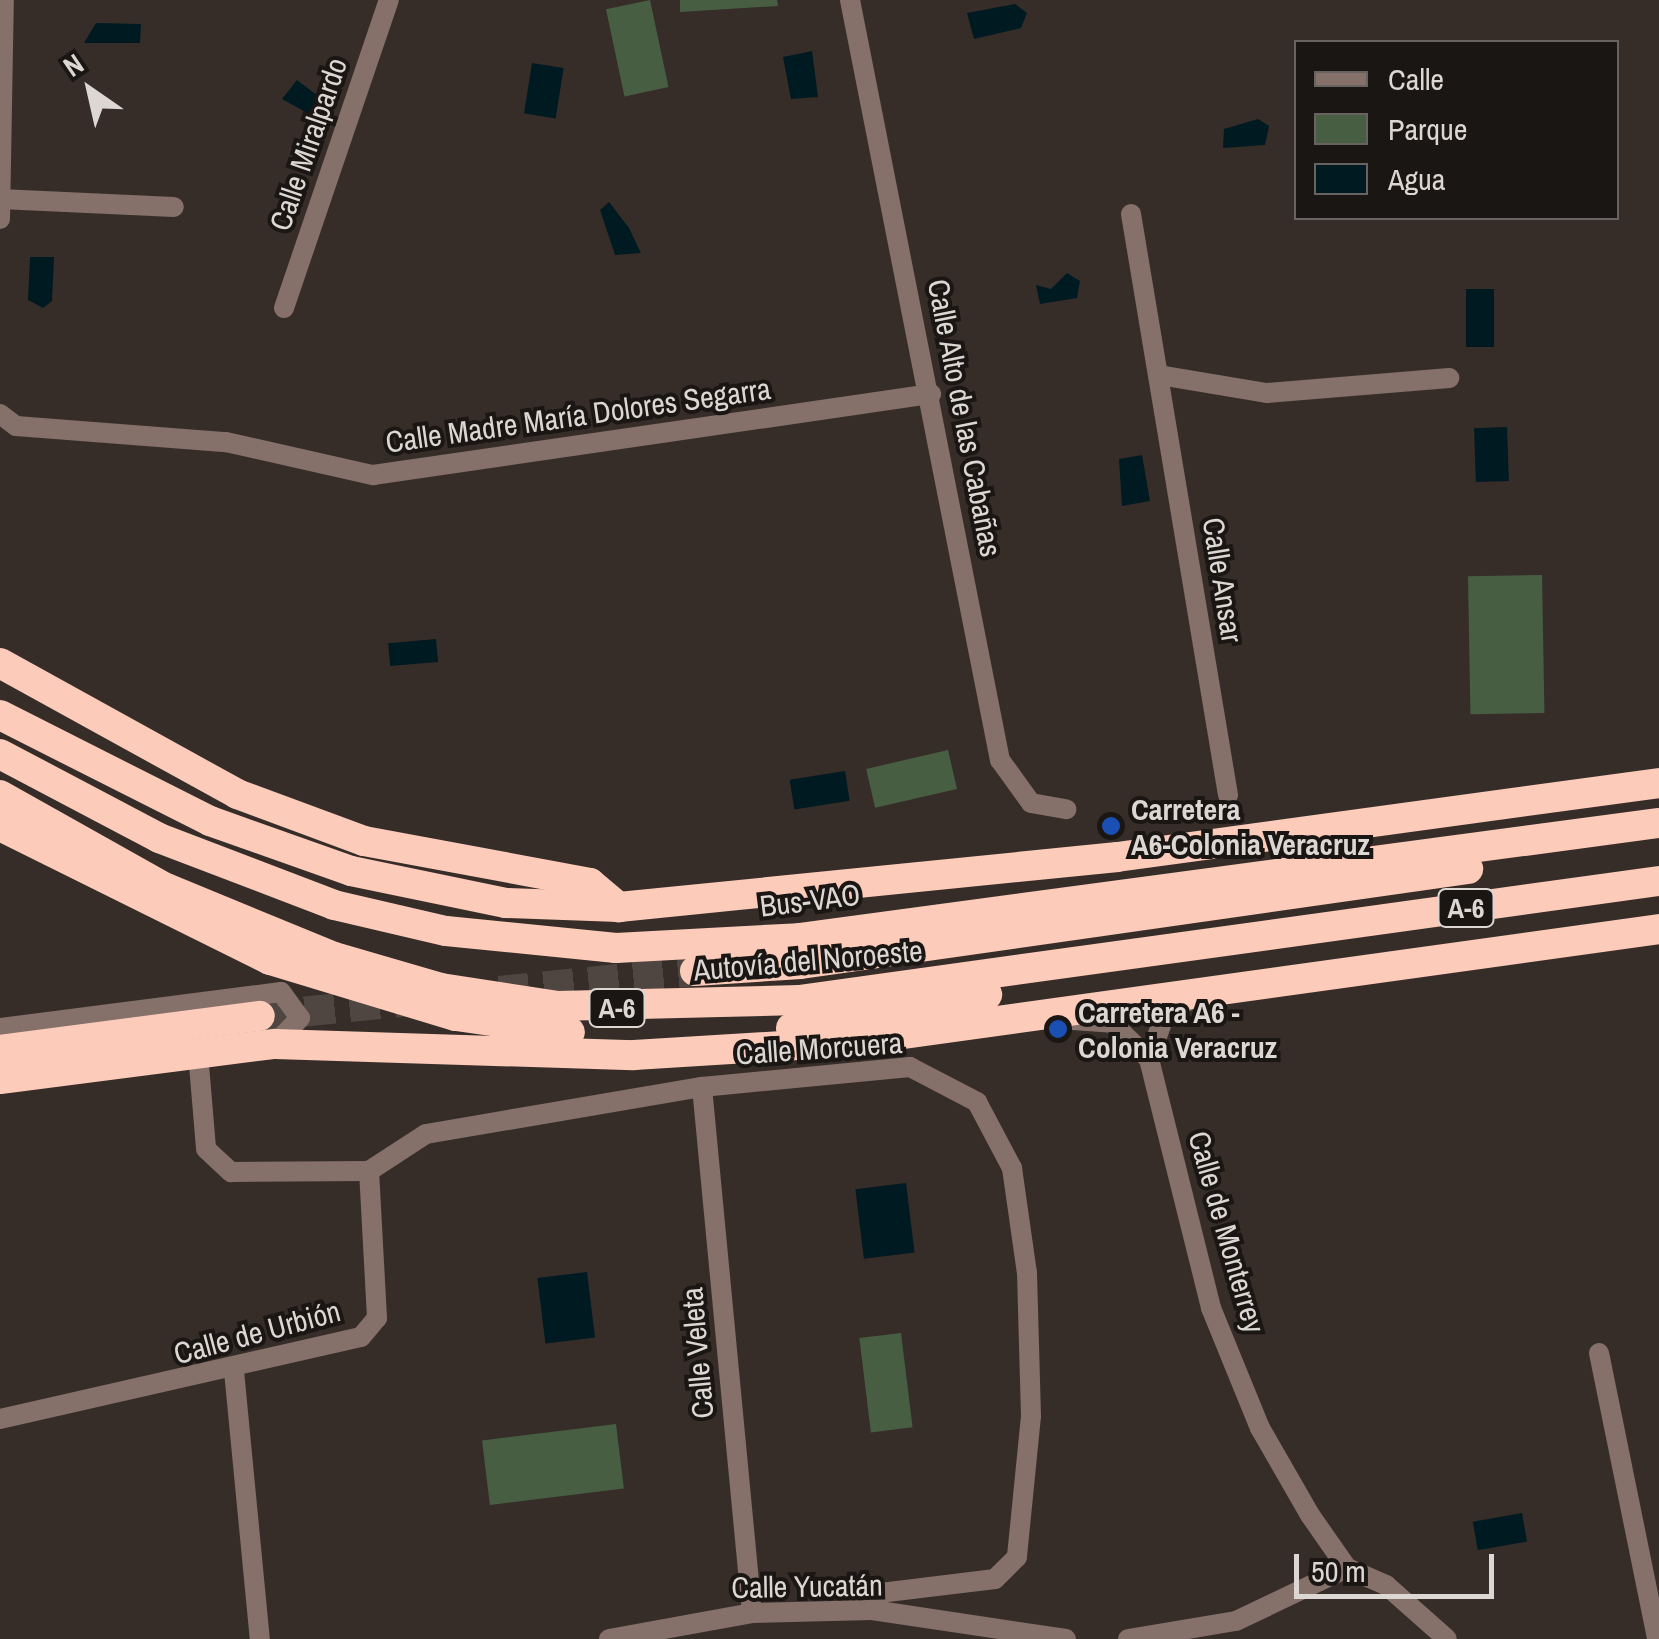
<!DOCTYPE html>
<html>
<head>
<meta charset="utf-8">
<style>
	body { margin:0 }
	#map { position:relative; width:1659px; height:1639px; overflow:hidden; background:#362d28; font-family:"Archivo Narrow",sans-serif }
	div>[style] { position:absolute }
	.green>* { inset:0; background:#475e43; transform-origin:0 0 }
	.water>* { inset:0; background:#001a21; transform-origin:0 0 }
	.motorway-tunnel>* { height:30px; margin-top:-15px; transform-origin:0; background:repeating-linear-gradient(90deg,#4f4642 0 30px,transparent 0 45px) }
	.minor>* { height:20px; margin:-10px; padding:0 10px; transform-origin:10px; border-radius:10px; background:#85706a }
	.motorway>* { height:30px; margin:-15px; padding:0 15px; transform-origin:15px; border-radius:15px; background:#fdcbba }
	.dots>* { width:28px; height:28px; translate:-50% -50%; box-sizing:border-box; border:5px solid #1a1614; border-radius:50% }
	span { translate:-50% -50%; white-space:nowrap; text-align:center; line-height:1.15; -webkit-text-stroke:8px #1a1614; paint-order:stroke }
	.shield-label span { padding:2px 8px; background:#1a1614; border:2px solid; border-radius:8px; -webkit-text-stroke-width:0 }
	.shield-label { font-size:28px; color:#ddd7d4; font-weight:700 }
	.street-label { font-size:30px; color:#ddd7d4 }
	.poi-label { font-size:30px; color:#ddd7d4; font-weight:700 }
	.left { translate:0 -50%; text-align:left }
	.legend { position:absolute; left:1294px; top:40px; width:325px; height:180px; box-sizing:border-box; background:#1a1614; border:2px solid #686361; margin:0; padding:12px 18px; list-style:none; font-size:30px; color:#ddd7d4 }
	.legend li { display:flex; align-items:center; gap:20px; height:50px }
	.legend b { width:50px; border:2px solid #686361 }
	.north { position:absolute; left:40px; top:40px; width:100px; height:100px; -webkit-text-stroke:8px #1a1614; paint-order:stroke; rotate:326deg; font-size:28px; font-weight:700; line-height:40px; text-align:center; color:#ddd7d4 }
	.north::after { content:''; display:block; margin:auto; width:35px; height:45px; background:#ddd7d4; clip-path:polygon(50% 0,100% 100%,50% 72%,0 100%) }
	.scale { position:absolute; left:1294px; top:1554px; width:200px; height:45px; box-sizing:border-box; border:5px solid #ddd7d4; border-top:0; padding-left:12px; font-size:30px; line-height:35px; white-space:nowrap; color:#ddd7d4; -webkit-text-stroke:8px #1a1614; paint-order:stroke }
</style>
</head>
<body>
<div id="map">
	<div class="green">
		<i style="left:650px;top:0;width:89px;height:45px;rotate:78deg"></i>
		<i style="clip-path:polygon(680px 0,777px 0,778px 6px,680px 12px)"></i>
		<i style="left:1542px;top:575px;width:138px;height:74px;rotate:89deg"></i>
		<i style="left:948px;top:750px;width:40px;height:84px;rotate:77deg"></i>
		<i style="left:901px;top:1333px;width:95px;height:42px;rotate:83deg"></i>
		<i style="left:616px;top:1424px;width:65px;height:135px;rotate:83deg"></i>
	</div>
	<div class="water">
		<i style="clip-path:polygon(1015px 4px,1027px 13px,1021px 28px,974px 39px,967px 13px)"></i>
		<i style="clip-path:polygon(96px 23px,141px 24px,140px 43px,84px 43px)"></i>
		<i style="clip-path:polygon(812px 51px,818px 97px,791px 99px,783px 57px)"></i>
		<i style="left:532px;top:63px;width:32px;height:51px;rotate:9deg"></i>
		<i style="clip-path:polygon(297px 80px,330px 105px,320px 120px,282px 99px)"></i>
		<i style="clip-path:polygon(1258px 119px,1269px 126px,1265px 145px,1223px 148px,1224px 129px)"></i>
		<i style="clip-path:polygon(609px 202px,629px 228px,641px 253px,615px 255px,600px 210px)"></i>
		<i style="clip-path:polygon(30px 257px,54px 257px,52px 301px,43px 308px,28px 300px)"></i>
		<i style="clip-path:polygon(1067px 273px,1080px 281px,1077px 298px,1040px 304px,1036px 285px,1051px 289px)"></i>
		<i style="left:1494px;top:289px;width:58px;height:28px;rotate:90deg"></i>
		<i style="left:1507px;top:427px;width:54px;height:33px;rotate:88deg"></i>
		<i style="clip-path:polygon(1142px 455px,1150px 501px,1122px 506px,1119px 459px)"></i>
		<i style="left:436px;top:639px;width:23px;height:48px;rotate:85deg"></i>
		<i style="left:845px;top:771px;width:30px;height:56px;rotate:81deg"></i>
		<i style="left:906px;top:1183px;width:70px;height:51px;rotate:83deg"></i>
		<i style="left:587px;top:1272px;width:66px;height:50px;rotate:83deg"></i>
		<i style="left:1522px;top:1513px;width:29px;height:50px;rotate:80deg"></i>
	</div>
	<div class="motorway-tunnel">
		<i style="left:499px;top:991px;width:197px;rotate:-5.8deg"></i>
		<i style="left:260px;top:1016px;width:150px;rotate:-5.7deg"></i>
	</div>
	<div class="minor">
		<i style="left:850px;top:0;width:775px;rotate:78.84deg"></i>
		<i style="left:1000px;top:760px;width:53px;rotate:54.2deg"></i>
		<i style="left:1031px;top:803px;width:36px;rotate:10deg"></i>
		<i style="left:0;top:199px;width:174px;rotate:2.6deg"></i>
		<i style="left:1131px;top:214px;width:589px;rotate:80.52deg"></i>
		<i style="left:0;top:219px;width:219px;rotate:-89deg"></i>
		<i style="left:284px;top:308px;width:325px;rotate:-71.2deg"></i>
		<i style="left:1159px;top:375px;width:109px;rotate:9.5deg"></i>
		<i style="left:1267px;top:393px;width:183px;rotate:-4.7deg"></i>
		<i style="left:0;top:414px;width:20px;rotate:37deg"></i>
		<i style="left:16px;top:426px;width:211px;rotate:4.4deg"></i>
		<i style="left:226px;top:442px;width:151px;rotate:12.7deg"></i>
		<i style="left:373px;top:475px;width:564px;rotate:-8.26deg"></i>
		<i style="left:1073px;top:1020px;width:39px;rotate:4deg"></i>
		<i style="left:1112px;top:1023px;width:52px;rotate:44.2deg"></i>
		<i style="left:1149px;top:1059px;width:257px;rotate:76deg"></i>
		<i style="left:1211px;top:1308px;width:130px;rotate:67.8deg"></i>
		<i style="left:1260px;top:1428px;width:100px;rotate:60.1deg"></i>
		<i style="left:1310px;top:1515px;width:65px;rotate:55.1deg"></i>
		<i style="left:1347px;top:1568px;width:43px;rotate:23.6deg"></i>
		<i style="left:1386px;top:1585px;width:81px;rotate:41.5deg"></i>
		<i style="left:0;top:1028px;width:283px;rotate:-7.3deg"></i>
		<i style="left:281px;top:992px;width:32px;rotate:54deg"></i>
		<i style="left:300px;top:1018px;width:36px;rotate:134deg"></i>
		<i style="left:198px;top:1053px;width:96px;rotate:85.2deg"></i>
		<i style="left:206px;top:1149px;width:34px;rotate:43deg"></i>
		<i style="left:231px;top:1172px;width:138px;rotate:-0.4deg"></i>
		<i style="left:369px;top:1171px;width:68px;rotate:-33deg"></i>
		<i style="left:426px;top:1134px;width:280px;rotate:-9.7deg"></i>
		<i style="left:702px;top:1087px;width:209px;rotate:-5.5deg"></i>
		<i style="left:910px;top:1067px;width:76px;rotate:27.6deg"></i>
		<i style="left:977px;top:1102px;width:75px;rotate:62.1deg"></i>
		<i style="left:1012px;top:1168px;width:106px;rotate:81.9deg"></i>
		<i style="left:1027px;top:1273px;width:143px;rotate:88.4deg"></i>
		<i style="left:1031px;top:1416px;width:142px;rotate:95.7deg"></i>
		<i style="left:1017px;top:1557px;width:31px;rotate:135deg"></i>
		<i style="left:995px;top:1579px;width:117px;rotate:173.1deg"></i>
		<i style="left:879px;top:1593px;width:18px;rotate:112deg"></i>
		<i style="left:1149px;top:1059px;width:48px;rotate:-70.4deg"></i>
		<i style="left:1165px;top:1014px;width:30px;rotate:-30deg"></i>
		<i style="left:702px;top:1087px;width:528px;rotate:84.57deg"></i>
		<i style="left:1599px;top:1353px;width:292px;rotate:78.5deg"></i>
		<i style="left:234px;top:1371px;width:269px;rotate:84.5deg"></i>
		<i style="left:0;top:1419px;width:370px;rotate:-12.8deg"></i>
		<i style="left:361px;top:1337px;width:25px;rotate:-50deg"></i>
		<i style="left:377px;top:1318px;width:147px;rotate:-93.1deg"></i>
		<i style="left:609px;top:1639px;width:145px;rotate:-10.3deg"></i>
		<i style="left:752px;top:1613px;width:120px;rotate:-1.4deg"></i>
		<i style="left:872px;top:1610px;width:196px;rotate:8.5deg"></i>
		<i style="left:1128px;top:1639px;width:109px;rotate:-9.5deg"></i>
		<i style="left:1236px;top:1621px;width:123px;rotate:-25.5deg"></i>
	</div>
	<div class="motorway">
		<i style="left:0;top:663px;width:271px;rotate:28.9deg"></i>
		<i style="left:237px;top:794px;width:135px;rotate:20.3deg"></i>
		<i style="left:364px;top:841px;width:230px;rotate:10.5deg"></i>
		<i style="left:590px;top:883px;width:38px;rotate:40deg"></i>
		<i style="left:0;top:715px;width:235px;rotate:26.8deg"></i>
		<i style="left:210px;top:821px;width:150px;rotate:19.5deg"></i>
		<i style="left:351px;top:871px;width:158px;rotate:11.7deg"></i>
		<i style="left:506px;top:903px;width:113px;rotate:2deg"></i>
		<i style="left:619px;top:907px;width:501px;rotate:-5.73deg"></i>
		<i style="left:1117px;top:857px;width:547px;rotate:-7.77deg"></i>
		<i style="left:0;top:754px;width:180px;rotate:27.8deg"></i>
		<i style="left:159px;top:838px;width:187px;rotate:20.9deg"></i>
		<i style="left:334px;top:905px;width:115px;rotate:13.1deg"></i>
		<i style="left:446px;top:931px;width:171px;rotate:5.7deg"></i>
		<i style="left:616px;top:948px;width:183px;rotate:-3.1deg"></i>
		<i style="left:799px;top:938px;width:868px;rotate:-7.62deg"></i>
		<i style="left:0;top:795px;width:190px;rotate:29.3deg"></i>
		<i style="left:166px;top:888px;width:182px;rotate:22.3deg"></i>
		<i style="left:334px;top:957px;width:111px;rotate:16.2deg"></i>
		<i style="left:441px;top:988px;width:117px;rotate:8.8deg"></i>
		<i style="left:557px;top:1006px;width:242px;rotate:-1.4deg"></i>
		<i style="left:799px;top:1000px;width:868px;rotate:-7.88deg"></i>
		<i style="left:0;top:826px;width:301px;rotate:26.4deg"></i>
		<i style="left:270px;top:960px;width:194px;rotate:16.8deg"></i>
		<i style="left:456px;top:1016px;width:115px;rotate:8deg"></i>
		<i style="left:695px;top:971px;width:106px;rotate:-3.8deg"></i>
		<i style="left:801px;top:964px;width:674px;rotate:-8.11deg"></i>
		<i style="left:791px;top:1028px;width:199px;rotate:-9.6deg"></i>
		<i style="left:0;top:1050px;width:262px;rotate:-7.5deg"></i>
		<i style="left:0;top:1079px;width:277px;rotate:-7.3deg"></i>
		<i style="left:275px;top:1044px;width:359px;rotate:1.8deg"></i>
		<i style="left:634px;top:1055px;width:212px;rotate:-3.5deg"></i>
		<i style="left:846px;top:1042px;width:821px;rotate:-7.91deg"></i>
	</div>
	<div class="dots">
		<i style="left:1111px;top:826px;background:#1a4fb4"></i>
		<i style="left:1058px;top:1029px;background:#1a4fb4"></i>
	</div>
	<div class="shield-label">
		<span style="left:1466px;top:908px">A-6</span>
		<span style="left:617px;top:1008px">A-6</span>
	</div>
	<div class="street-label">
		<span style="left:308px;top:144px;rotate:-71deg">Calle Miralpardo</span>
		<span style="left:578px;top:415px;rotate:-8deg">Calle Madre María Dolores Segarra</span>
		<span style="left:965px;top:418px;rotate:79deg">Calle Alto de las Cabañas</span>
		<span style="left:1223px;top:580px;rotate:81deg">Calle Ansar</span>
		<span style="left:810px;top:900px;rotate:-7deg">Bus-VAO</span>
		<span style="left:808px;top:960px;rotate:-5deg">Autovía del Noroeste</span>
		<span style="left:819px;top:1048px;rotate:-4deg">Calle Morcuera</span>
		<span style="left:1227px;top:1232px;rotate:74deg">Calle de Monterrey</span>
		<span style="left:257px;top:1332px;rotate:-15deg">Calle de Urbión</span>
		<span style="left:697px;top:1353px;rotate:-95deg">Calle Veleta</span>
		<span style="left:807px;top:1586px;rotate:-1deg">Calle Yucatán</span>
	</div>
	<div class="poi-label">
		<span class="left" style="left:1131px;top:826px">Carretera<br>A6-Colonia Veracruz</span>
		<span class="left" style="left:1078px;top:1029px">Carretera A6 -<br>Colonia Veracruz</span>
	</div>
	<ul class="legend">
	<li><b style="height:12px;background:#85706a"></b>Calle</li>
	<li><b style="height:28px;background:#475e43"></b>Parque</li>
	<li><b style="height:28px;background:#001a21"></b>Agua</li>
	</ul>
	<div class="north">N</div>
	<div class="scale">50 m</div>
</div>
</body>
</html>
